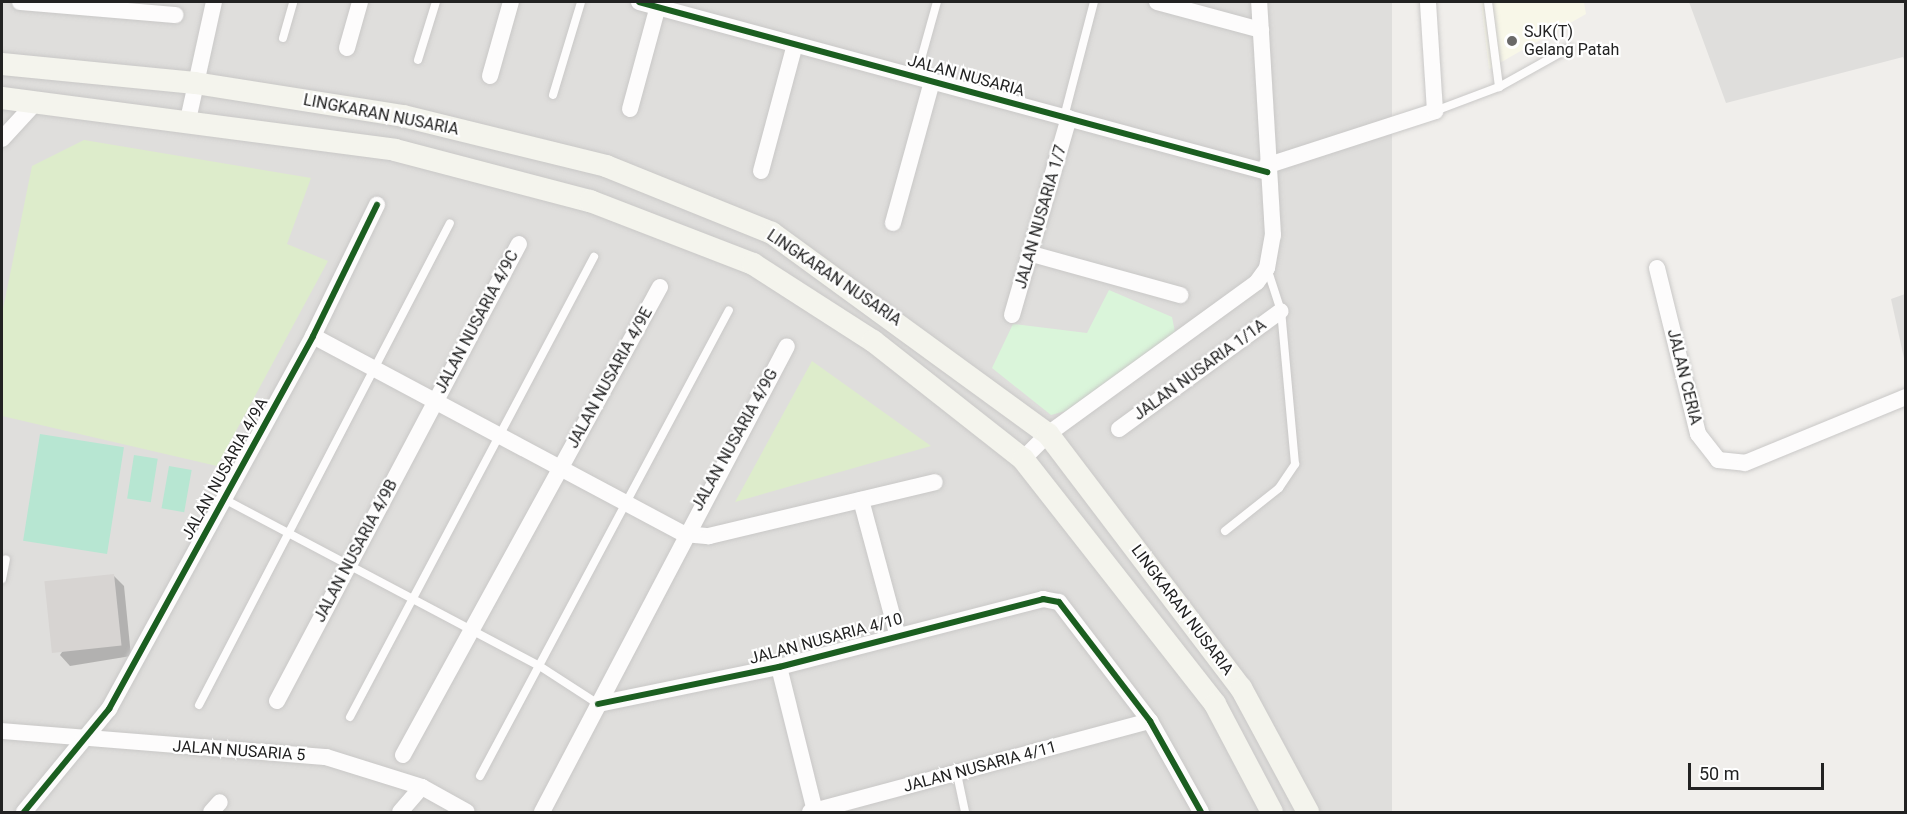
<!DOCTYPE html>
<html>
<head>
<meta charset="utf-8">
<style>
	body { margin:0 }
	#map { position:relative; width:1907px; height:814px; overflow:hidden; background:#f0eeeb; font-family:Roboto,sans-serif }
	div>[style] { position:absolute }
	.residential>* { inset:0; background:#dfdedc; transform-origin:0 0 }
	.education>* { inset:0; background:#f8f7e8 }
	.grass>* { inset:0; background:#ddeccb }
	.park>* { inset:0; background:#daf5da }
	.pitch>* { inset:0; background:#b7e6d2; transform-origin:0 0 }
	.shadow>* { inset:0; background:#0003 }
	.building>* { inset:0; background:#d7d4d2; transform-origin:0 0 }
	.roads { filter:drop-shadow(0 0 2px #c9c8c7) drop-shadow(0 0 2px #c9c8c7) }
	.lane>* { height:8px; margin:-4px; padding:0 4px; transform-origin:4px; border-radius:4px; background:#fdfcfc }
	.street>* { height:16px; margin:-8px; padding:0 8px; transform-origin:8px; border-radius:8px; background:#fdfcfc }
	.secondary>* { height:22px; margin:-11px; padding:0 11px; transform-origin:11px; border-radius:11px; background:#f4f4ed }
	.cycleway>* { height:6px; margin:-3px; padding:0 3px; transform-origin:3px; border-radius:3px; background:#1b5e20 }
	.dots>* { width:16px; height:16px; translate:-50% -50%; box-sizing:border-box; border:3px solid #fff; border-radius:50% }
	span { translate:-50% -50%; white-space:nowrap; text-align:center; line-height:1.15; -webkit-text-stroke:4.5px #fff; paint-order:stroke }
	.poi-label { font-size:16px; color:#222 }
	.left { translate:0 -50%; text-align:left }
	.street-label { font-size:16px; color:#222 }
	.frame { position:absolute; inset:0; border:3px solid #222; pointer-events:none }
	.scale { position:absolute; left:1688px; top:763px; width:136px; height:27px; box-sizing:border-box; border:3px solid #222; border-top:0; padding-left:8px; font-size:18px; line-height:21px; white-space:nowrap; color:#222; -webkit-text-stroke:4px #fff; paint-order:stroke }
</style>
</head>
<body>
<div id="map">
	<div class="residential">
		<i style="left:2px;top:2px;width:1390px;height:810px"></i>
		<i style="clip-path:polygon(1689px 2px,1905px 2px,1905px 62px,1903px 57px,1726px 103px)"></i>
		<i style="clip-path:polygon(1905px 294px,1906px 294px,1905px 363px,1891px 299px)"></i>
	</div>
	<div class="education">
		<i style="clip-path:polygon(1481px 2px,1584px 2px,1586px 14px,1489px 69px)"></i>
	</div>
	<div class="grass">
		<i style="clip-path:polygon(84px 140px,311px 178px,287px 244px,328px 261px,217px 466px,2px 416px,2px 314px,32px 166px)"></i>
		<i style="clip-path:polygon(812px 361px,931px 446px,735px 502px)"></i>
	</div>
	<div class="park">
		<i style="clip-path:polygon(1109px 290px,1172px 317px,1175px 332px,1066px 411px,1051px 415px,992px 368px,1013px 324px,1087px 333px)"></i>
	</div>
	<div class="pitch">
		<i style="left:40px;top:434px;width:85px;height:108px;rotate:9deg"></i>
		<i style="left:134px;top:455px;width:24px;height:44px;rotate:9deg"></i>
		<i style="left:169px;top:466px;width:23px;height:43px;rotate:10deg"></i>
	</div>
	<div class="shadow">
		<i style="clip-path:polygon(114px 576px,124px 586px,131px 656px,70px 666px,60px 655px)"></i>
	</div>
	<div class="building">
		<i style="left:114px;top:574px;width:72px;height:70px;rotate:84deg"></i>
	</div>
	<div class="roads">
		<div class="lane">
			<i style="left:1488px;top:2px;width:86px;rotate:82.6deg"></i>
			<i style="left:283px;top:38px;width:37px;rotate:-74deg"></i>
			<i style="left:418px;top:60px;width:61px;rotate:-72.8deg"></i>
			<i style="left:916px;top:77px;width:78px;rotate:-74.4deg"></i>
			<i style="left:553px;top:95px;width:97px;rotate:-73.2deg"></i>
			<i style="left:1435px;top:111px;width:68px;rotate:-20.6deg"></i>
			<i style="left:1499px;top:87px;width:80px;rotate:-29.1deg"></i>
			<i style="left:1064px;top:117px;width:119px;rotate:-75.4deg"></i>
			<i style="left:224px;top:499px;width:355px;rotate:27.9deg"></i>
			<i style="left:538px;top:665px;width:72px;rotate:33deg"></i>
			<i style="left:1225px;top:531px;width:69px;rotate:-38.5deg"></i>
			<i style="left:1279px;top:488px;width:29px;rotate:-56deg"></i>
			<i style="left:1295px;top:464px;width:154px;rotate:-95.2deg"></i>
			<i style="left:1281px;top:311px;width:45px;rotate:-108deg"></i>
			<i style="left:2px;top:579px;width:20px;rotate:-79deg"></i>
			<i style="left:199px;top:705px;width:543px;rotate:-62.49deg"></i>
			<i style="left:350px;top:717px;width:521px;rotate:-62.06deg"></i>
			<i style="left:957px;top:774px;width:39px;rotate:78deg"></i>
			<i style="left:480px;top:776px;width:528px;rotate:-61.88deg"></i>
		</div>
		<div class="street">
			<i style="left:20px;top:2px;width:156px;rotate:4.8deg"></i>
			<i style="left:639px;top:2px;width:651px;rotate:15.15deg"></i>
			<i style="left:1157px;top:2px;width:108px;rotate:15.1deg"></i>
			<i style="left:347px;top:48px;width:48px;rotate:-74.2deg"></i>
			<i style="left:490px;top:76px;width:77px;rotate:-74.2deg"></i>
			<i style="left:630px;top:109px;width:111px;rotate:-74.8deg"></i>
			<i style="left:188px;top:120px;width:121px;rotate:-77.6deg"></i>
			<i style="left:2px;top:139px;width:52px;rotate:-47.4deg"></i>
			<i style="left:1266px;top:166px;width:178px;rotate:-18deg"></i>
			<i style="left:1435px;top:111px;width:109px;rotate:-93.7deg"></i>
			<i style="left:761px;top:171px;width:131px;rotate:-75deg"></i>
			<i style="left:893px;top:223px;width:147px;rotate:-74.6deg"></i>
			<i style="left:1032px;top:254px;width:154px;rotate:15.5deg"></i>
			<i style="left:1657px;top:268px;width:171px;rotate:76.1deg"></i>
			<i style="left:1698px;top:434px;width:33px;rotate:52deg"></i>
			<i style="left:1718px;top:460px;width:27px;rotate:6deg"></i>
			<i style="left:1745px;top:463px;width:174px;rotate:-22.3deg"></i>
			<i style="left:1012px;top:315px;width:205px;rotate:-73.9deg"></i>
			<i style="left:313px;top:336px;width:421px;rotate:28.1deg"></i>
			<i style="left:684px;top:534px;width:25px;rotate:5deg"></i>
			<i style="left:709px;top:536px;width:232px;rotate:-13.4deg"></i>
			<i style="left:1119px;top:429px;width:200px;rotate:-36.1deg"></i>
			<i style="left:1023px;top:459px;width:35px;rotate:-45deg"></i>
			<i style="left:1048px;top:434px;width:258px;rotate:-36deg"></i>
			<i style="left:1257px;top:282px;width:17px;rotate:-54deg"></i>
			<i style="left:1267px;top:268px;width:34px;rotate:-80deg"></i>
			<i style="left:1273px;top:235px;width:233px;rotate:-93.4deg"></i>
			<i style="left:861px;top:500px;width:138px;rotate:74.9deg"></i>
			<i style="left:779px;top:667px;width:148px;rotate:76deg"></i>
			<i style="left:277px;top:701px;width:517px;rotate:-62.1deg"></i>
			<i style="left:598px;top:704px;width:185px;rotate:-11.6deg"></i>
			<i style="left:779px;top:667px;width:273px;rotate:-14.4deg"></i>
			<i style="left:1043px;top:599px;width:16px;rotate:11deg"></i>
			<i style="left:1059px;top:602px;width:150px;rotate:52.6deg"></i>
			<i style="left:1150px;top:721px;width:104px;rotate:60.7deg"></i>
			<i style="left:2px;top:731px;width:325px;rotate:4.6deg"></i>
			<i style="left:326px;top:757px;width:101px;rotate:17.4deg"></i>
			<i style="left:422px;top:787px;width:51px;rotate:29.1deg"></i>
			<i style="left:403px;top:755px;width:534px;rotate:-61.23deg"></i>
			<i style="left:24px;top:812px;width:134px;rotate:-50.5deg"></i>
			<i style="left:109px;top:709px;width:425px;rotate:-61.3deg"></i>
			<i style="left:313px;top:336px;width:146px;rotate:-64deg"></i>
			<i style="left:211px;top:812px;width:13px;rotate:-48deg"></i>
			<i style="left:400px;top:812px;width:33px;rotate:-49deg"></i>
			<i style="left:542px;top:812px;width:526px;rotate:-62.27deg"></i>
			<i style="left:810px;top:812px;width:352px;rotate:-15deg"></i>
		</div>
		<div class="secondary">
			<i style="left:2px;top:64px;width:194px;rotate:5.6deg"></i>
			<i style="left:195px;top:83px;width:211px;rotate:9deg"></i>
			<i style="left:403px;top:116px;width:209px;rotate:13.8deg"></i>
			<i style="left:606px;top:166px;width:179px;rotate:22deg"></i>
			<i style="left:772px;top:233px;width:341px;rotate:36.1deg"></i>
			<i style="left:1048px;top:434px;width:319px;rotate:52.8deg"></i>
			<i style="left:1241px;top:688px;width:141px;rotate:61.6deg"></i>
			<i style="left:2px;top:98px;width:396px;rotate:7.5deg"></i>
			<i style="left:395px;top:150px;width:202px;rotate:14.7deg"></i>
			<i style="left:590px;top:201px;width:175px;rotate:21.1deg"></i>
			<i style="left:753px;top:264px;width:143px;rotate:32.7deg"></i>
			<i style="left:873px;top:341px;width:191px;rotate:38.2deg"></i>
			<i style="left:1023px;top:459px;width:311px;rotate:51.9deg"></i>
			<i style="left:1215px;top:704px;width:122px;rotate:62.2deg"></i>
		</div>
	</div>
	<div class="cycleway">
		<i style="left:639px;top:2px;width:651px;rotate:15.15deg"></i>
		<i style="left:598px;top:704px;width:185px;rotate:-11.6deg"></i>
		<i style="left:779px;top:667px;width:273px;rotate:-14.4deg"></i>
		<i style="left:1043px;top:599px;width:16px;rotate:11deg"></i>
		<i style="left:1059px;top:602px;width:150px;rotate:52.6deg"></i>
		<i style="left:1150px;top:721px;width:104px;rotate:60.7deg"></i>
		<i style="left:24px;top:812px;width:134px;rotate:-50.5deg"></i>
		<i style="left:109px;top:709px;width:425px;rotate:-61.3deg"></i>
		<i style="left:313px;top:336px;width:146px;rotate:-64deg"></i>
	</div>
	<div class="dots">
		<i style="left:1512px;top:41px;background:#6a6968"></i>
	</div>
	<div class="poi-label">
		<span class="left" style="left:1524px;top:41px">SJK(T)<br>Gelang Patah</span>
	</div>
	<div class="street-label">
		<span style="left:966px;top:76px;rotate:15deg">JALAN NUSARIA</span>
		<span style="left:381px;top:115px;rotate:11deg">LINGKARAN NUSARIA</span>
		<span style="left:1041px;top:217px;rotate:-74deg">JALAN NUSARIA 1/7</span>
		<span style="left:834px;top:278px;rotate:34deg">LINGKARAN NUSARIA</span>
		<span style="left:477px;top:322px;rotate:-62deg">JALAN NUSARIA 4/9C</span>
		<span style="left:1200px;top:370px;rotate:-36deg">JALAN NUSARIA 1/1A</span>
		<span style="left:1684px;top:377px;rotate:76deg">JALAN CERIA</span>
		<span style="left:610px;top:378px;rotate:-61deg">JALAN NUSARIA 4/9E</span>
		<span style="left:735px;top:440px;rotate:-61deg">JALAN NUSARIA 4/9G</span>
		<span style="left:225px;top:469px;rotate:-61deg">JALAN NUSARIA 4/9A</span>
		<span style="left:356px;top:551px;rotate:-62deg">JALAN NUSARIA 4/9B</span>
		<span style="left:1182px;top:610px;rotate:53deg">LINGKARAN NUSARIA</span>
		<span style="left:826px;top:639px;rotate:-15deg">JALAN NUSARIA 4/10</span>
		<span style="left:239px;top:751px;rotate:4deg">JALAN NUSARIA 5</span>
		<span style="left:980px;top:767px;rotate:-15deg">JALAN NUSARIA 4/11</span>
	</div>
	<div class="frame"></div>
	<div class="scale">50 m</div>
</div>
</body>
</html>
